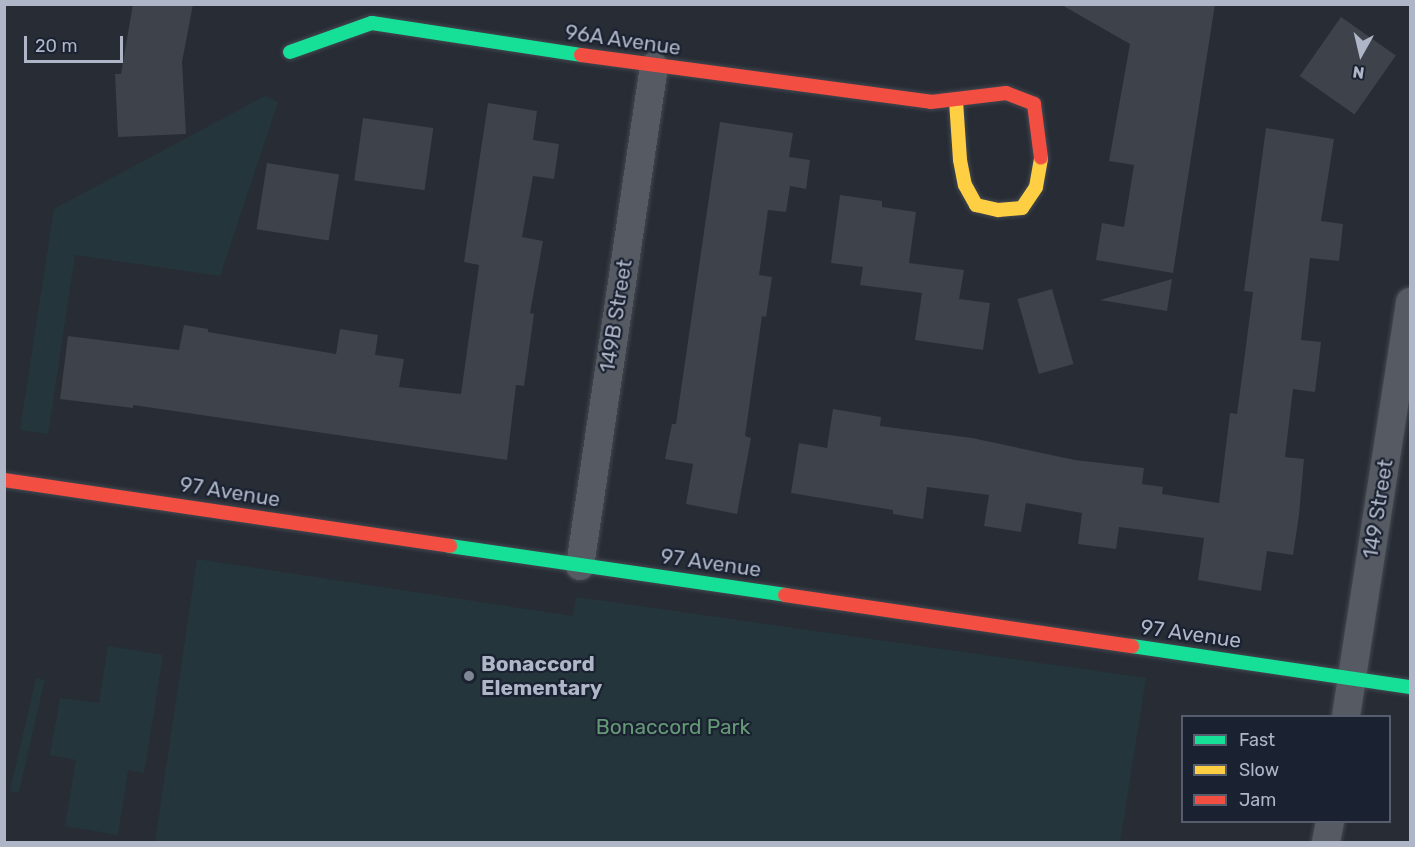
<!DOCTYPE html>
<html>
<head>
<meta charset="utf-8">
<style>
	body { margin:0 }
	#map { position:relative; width:1415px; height:847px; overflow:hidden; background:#272c35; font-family:Rubik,sans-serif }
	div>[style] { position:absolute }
	.green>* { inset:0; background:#24363b; transform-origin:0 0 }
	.building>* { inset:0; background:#3e424b; transform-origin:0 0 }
	.roads { filter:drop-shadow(0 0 2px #444850) drop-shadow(0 0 2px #444850) }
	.street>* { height:28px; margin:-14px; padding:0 14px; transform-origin:14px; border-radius:14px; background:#565a63 }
	.fast>* { height:14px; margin:-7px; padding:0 7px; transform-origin:7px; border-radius:7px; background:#16e098 }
	.slow>* { height:14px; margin:-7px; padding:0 7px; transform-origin:7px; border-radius:7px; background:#ffcf43 }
	.jam>* { height:14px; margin:-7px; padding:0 7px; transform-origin:7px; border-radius:7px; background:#f24e42 }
	.dots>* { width:16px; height:16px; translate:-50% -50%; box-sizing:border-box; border:3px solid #1a2130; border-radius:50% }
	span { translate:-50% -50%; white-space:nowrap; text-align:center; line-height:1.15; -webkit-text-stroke:4.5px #1a2130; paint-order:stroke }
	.street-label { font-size:21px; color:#afb6c7 }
	.poi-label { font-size:21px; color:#afb6c7; font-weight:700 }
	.left { translate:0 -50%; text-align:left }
	.park-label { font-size:21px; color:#659976 }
	.frame { position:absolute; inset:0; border:6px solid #afb6c7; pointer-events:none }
	.legend { position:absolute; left:1181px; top:715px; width:210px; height:108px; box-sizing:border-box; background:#1a2130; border:2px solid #565d6c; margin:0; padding:8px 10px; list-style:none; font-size:18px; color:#afb6c7 }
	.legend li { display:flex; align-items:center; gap:12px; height:30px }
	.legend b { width:30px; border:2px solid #565d6c }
	.north { position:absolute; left:1331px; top:24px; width:60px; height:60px; -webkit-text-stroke:4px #1a2130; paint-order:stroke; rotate:188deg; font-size:16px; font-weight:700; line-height:24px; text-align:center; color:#afb6c7 }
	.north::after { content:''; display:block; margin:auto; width:21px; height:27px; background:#afb6c7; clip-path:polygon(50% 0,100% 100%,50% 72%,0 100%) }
	.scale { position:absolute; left:24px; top:36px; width:99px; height:27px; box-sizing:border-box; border:3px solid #afb6c7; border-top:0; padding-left:8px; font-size:18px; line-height:21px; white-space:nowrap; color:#afb6c7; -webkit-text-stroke:4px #1a2130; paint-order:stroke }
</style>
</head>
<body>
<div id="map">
	<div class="green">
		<i style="clip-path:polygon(265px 96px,278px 102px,220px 276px,75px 255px,48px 434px,20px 430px,54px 209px)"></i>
		<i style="clip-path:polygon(197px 559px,573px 616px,576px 597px,1146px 678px,1120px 842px,155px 842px)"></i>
		<i style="clip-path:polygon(108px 646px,163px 655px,144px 773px,128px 770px,118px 835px,65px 826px,76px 760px,50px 755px,60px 698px,99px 703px)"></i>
		<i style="left:36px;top:678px;width:9px;height:116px;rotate:13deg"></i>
	</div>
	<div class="building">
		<i style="clip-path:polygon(133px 4px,193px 4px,182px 62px,186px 134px,118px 137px,115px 74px,121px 74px)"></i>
		<i style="clip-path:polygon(1060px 4px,1215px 4px,1173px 273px,1096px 260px,1102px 223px,1124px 227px,1134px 165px,1109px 161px,1130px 44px)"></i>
		<i style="left:1341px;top:17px;width:67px;height:72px;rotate:35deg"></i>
		<i style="clip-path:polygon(488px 103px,537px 111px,533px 140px,559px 144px,554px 179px,533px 176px,522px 237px,543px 241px,530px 313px,534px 314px,524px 386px,516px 385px,507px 460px,133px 405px,133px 408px,60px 399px,68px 336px,179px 350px,184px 325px,208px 329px,208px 332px,336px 354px,340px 329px,378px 335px,375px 355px,404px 359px,399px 387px,461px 394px,479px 265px,464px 262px)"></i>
		<i style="left:363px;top:118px;width:71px;height:63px;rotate:8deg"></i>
		<i style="clip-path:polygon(720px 122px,793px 133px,789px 157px,810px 160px,806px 189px,790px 186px,786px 212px,768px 210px,759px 275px,772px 277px,766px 317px,762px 316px,745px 436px,751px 438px,737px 514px,686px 504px,693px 464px,665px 459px,672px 424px,676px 424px)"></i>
		<i style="clip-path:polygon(1266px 128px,1334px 139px,1321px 221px,1343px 224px,1339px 261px,1310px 258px,1301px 340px,1321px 342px,1315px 392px,1293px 389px,1285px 457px,1304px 459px,1299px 515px,1293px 555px,1267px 551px,1261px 591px,1198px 580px,1204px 538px,1119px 527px,1116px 549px,1078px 544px,1082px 513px,1026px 503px,1021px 532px,984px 526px,989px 495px,927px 487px,923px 519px,893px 514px,893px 510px,791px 493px,799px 443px,827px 448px,833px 409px,881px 417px,880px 426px,972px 438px,1075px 460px,1144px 468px,1142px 484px,1163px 487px,1162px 494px,1219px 503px,1230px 413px,1237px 414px,1253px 292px,1244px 291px)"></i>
		<i style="left:267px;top:163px;width:73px;height:67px;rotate:9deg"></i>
		<i style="clip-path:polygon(840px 195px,882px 201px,882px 207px,916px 212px,909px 263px,964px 270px,959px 299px,990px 303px,983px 350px,915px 340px,922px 293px,860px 285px,863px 267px,831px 263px)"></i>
		<i style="clip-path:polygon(1172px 279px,1167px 311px,1100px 300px)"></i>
		<i style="left:1052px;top:289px;width:78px;height:36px;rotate:74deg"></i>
	</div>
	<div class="roads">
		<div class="street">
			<i style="left:580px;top:566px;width:505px;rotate:-81.58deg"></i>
			<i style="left:1346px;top:716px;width:419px;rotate:-81.2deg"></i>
			<i style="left:1326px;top:842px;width:20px;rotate:-79deg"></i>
		</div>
		<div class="fast">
			<i style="left:290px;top:52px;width:87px;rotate:-19.5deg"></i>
			<i style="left:372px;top:23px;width:211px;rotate:8.7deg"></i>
			<i style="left:450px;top:546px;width:339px;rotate:8.3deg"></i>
			<i style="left:1132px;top:646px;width:281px;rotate:8.4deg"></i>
		</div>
		<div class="slow">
			<i style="left:956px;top:101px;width:59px;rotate:86.1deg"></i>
			<i style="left:960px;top:160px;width:25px;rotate:79deg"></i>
			<i style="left:965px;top:185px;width:23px;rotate:61deg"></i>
			<i style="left:976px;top:205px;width:23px;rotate:13deg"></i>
			<i style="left:998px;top:210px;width:24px;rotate:-5deg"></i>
			<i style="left:1022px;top:208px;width:25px;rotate:-56deg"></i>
			<i style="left:1036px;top:187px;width:29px;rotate:-80deg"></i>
		</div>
		<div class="jam">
			<i style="left:581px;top:55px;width:353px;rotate:7.6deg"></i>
			<i style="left:931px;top:102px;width:76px;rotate:-6.8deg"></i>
			<i style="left:1006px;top:93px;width:30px;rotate:21deg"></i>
			<i style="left:1034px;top:104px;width:54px;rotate:82.6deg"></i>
			<i style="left:4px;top:480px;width:451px;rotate:8.4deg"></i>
			<i style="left:785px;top:595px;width:351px;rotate:8.4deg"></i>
		</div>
	</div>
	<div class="dots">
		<i style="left:469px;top:676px;background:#7f8694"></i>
	</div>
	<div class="street-label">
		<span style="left:623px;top:40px;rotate:8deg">96A Avenue</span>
		<span style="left:616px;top:316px;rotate:-81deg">149B Street</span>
		<span style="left:230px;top:492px;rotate:9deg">97 Avenue</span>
		<span style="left:1378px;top:509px;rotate:-81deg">149 Street</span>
		<span style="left:711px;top:563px;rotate:8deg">97 Avenue</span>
		<span style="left:1191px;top:634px;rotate:8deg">97 Avenue</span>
	</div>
	<div class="poi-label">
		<span class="left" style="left:481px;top:676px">Bonaccord<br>Elementary</span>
	</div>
	<div class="park-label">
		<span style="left:673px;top:727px">Bonaccord Park</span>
	</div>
	<div class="frame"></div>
	<ul class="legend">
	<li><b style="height:8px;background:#16e098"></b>Fast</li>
	<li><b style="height:8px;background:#ffcf43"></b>Slow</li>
	<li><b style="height:8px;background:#f24e42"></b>Jam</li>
	</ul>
	<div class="north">N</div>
	<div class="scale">20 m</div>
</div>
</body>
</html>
